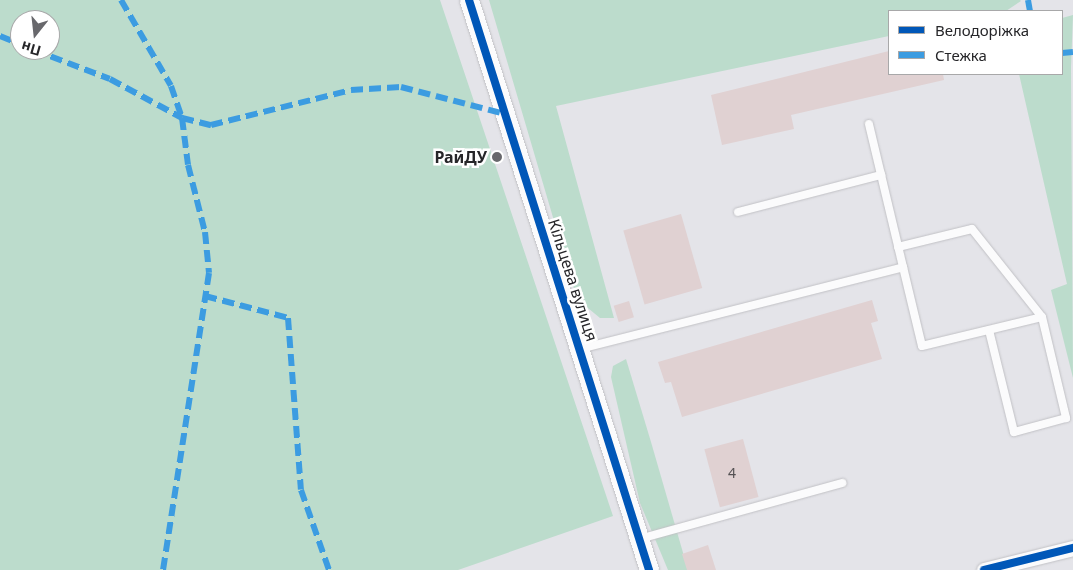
<!DOCTYPE html>
<html>
<head>
<meta charset="utf-8">
<style>
	body { margin:0 }
	#map { position:relative; width:1073px; height:570px; overflow:hidden; background:#e4e4e9; font-family:"Noto Sans",sans-serif }
	div>[style] { position:absolute }
	.green>* { inset:0; background:#bcdccc }
	.building>* { inset:0; background:#e0d1d2; transform-origin:0 0 }
	.roads { filter:drop-shadow(0 0 1px #c1c1c5) drop-shadow(0 0 1px #c1c1c5) }
	.service>* { height:8px; margin:-4px; padding:0 4px; transform-origin:4px; border-radius:4px; background:#fbfbfc }
	.minor>* { height:15px; margin:-7.5px; padding:0 7.5px; transform-origin:7.5px; border-radius:7.5px; background:#fbfbfc }
	.tertiary>* { height:19px; margin:-9.5px; padding:0 9.5px; transform-origin:9.5px; border-radius:9.5px; background:#fbfbfc }
	.quiet>* { height:6px; margin-top:-3px; transform-origin:0; background:repeating-linear-gradient(90deg,#3c9ce1 0 12px,transparent 0 18px) }
	.cycleway>* { height:8px; margin:-4px; padding:0 4px; transform-origin:4px; border-radius:4px; background:#0057b8 }
	.dots>* { width:14px; height:14px; translate:-50% -50%; box-sizing:border-box; border:2px solid #fff; border-radius:50% }
	span { translate:-50% -50%; white-space:nowrap; text-align:center; line-height:1.15; -webkit-text-stroke:5px #fff; paint-order:stroke }
	.number-label { font-size:14px; color:#545153 }
	.number-label span { -webkit-text-stroke-width:0 }
	.poi-label { font-size:16px; color:#262629; font-weight:700 }
	.right { translate:-100% -50%; text-align:right }
	.street-label { font-size:16px; color:#262629 }
	.legend { position:absolute; left:888px; top:10px; width:175px; height:65px; box-sizing:border-box; background:#fff; border:1px solid #a8a8a9; margin:0; padding:6px 9px; list-style:none; font-size:15px; color:#262629 }
	.legend li { display:flex; align-items:center; gap:10px; height:25px }
	.legend b { width:25px; border:1px solid #a8a8a9 }
	.north { position:absolute; left:10px; top:10px; width:50px; height:50px; box-sizing:border-box; background:#fff; border:1px solid #a8a8a9; border-radius:50%; rotate:196deg; font-size:14px; font-weight:700; line-height:20px; text-align:center; color:#262629 }
	.north::after { content:''; display:block; margin:auto; width:18px; height:22px; background:#68686c; clip-path:polygon(50% 0,100% 100%,50% 72%,0 100%) }
</style>
</head>
<body>
<div id="map">
	<div class="green">
		<i style="clip-path:polygon(evenodd,0 0,440px 0,613px 516px,458px 570px,0 570px,0 0,20px 20px,50px 20px,50px 50px,20px 50px,20px 20px)"></i>
		<i style="clip-path:polygon(489px 0,1020px 0,1021px 1px,1006px 11px,889px 11px,889px 36px,556px 106px,614px 318px,600px 318px,577px 299px)"></i>
		<i style="clip-path:polygon(1073px 15px,1071px 67px,1073px 378px,1051px 290px,1067px 284px,1019px 74px,1062px 74px,1062px 18px)"></i>
		<i style="clip-path:polygon(626px 359px,651px 442px,688px 570px,668px 570px,640px 503px,611px 377px,613px 366px)"></i>
	</div>
	<div class="building">
		<i style="clip-path:polygon(889px 51px,889px 74px,943px 74px,944px 80px,791px 115px,794px 129px,722px 145px,711px 95px)"></i>
		<i style="left:681px;top:214px;width:77px;height:60px;rotate:74deg"></i>
		<i style="clip-path:polygon(872px 300px,878px 321px,871px 323px,882px 359px,682px 417px,671px 382px,665px 383px,658px 362px)"></i>
		<i style="left:629px;top:301px;width:17px;height:16px;rotate:73deg"></i>
		<i style="left:743px;top:439px;width:60px;height:40px;rotate:75deg"></i>
		<i style="clip-path:polygon(708px 545px,716px 570px,687px 570px,682px 554px)"></i>
	</div>
	<div class="roads">
		<div class="service">
			<i style="left:738px;top:212px;width:148px;rotate:-14.5deg"></i>
			<i style="left:898px;top:247px;width:76px;rotate:-13.7deg"></i>
			<i style="left:972px;top:229px;width:112px;rotate:51.5deg"></i>
			<i style="left:903px;top:267px;width:81px;rotate:76.5deg"></i>
			<i style="left:922px;top:346px;width:123px;rotate:-13.6deg"></i>
			<i style="left:1042px;top:317px;width:104px;rotate:76.6deg"></i>
			<i style="left:1066px;top:418px;width:54px;rotate:164.9deg"></i>
			<i style="left:1014px;top:432px;width:105px;rotate:-103.8deg"></i>
			<i style="left:580px;top:349px;width:333px;rotate:-14.2deg"></i>
			<i style="left:903px;top:267px;width:147px;rotate:-103.4deg"></i>
			<i style="left:639px;top:539px;width:211px;rotate:-15.4deg"></i>
		</div>
		<div class="minor">
			<i style="left:984px;top:570px;width:92px;rotate:-13.9deg"></i>
		</div>
		<div class="tertiary">
			<i style="left:469px;top:0;width:598px;rotate:72.47deg"></i>
		</div>
	</div>
	<div class="quiet">
		<i style="left:121px;top:0;width:99px;rotate:59.8deg"></i>
		<i style="left:171px;top:86px;width:34px;rotate:71deg"></i>
		<i style="left:182px;top:118px;width:47px;rotate:82.7deg"></i>
		<i style="left:188px;top:165px;width:69px;rotate:75.8deg"></i>
		<i style="left:205px;top:232px;width:41px;rotate:84.4deg"></i>
		<i style="left:209px;top:273px;width:301px;rotate:98.8deg"></i>
		<i style="left:1028px;top:0;width:11px;rotate:80deg"></i>
		<i style="left:0;top:36px;width:22px;rotate:22deg"></i>
		<i style="left:34px;top:50px;width:81px;rotate:20.9deg"></i>
		<i style="left:110px;top:79px;width:82px;rotate:28.4deg"></i>
		<i style="left:182px;top:118px;width:30px;rotate:14deg"></i>
		<i style="left:211px;top:125px;width:144px;rotate:-14deg"></i>
		<i style="left:351px;top:90px;width:50px;rotate:-3.4deg"></i>
		<i style="left:401px;top:87px;width:107px;rotate:14.6deg"></i>
		<i style="left:1062px;top:53px;width:11px;rotate:-5deg"></i>
		<i style="left:205px;top:296px;width:86px;rotate:14.8deg"></i>
		<i style="left:288px;top:318px;width:172px;rotate:85.7deg"></i>
		<i style="left:301px;top:490px;width:85px;rotate:70.7deg"></i>
	</div>
	<div class="cycleway">
		<i style="left:469px;top:0;width:598px;rotate:72.47deg"></i>
		<i style="left:984px;top:570px;width:92px;rotate:-13.9deg"></i>
	</div>
	<div class="dots">
		<i style="left:497px;top:157px;background:#68686c"></i>
	</div>
	<div class="number-label">
		<span style="left:732px;top:473px">4</span>
	</div>
	<div class="poi-label">
		<span class="right" style="left:487px;top:157px">РайДУ</span>
	</div>
	<div class="street-label">
		<span style="left:573px;top:280px;rotate:72deg">Кільцева вулиця</span>
	</div>
	<ul class="legend">
	<li><b style="height:6px;background:#0057b8"></b>Велодоріжка</li>
	<li><b style="height:6px;background:#3c9ce1"></b>Стежка</li>
	</ul>
	<div class="north">Пн</div>
</div>
</body>
</html>
